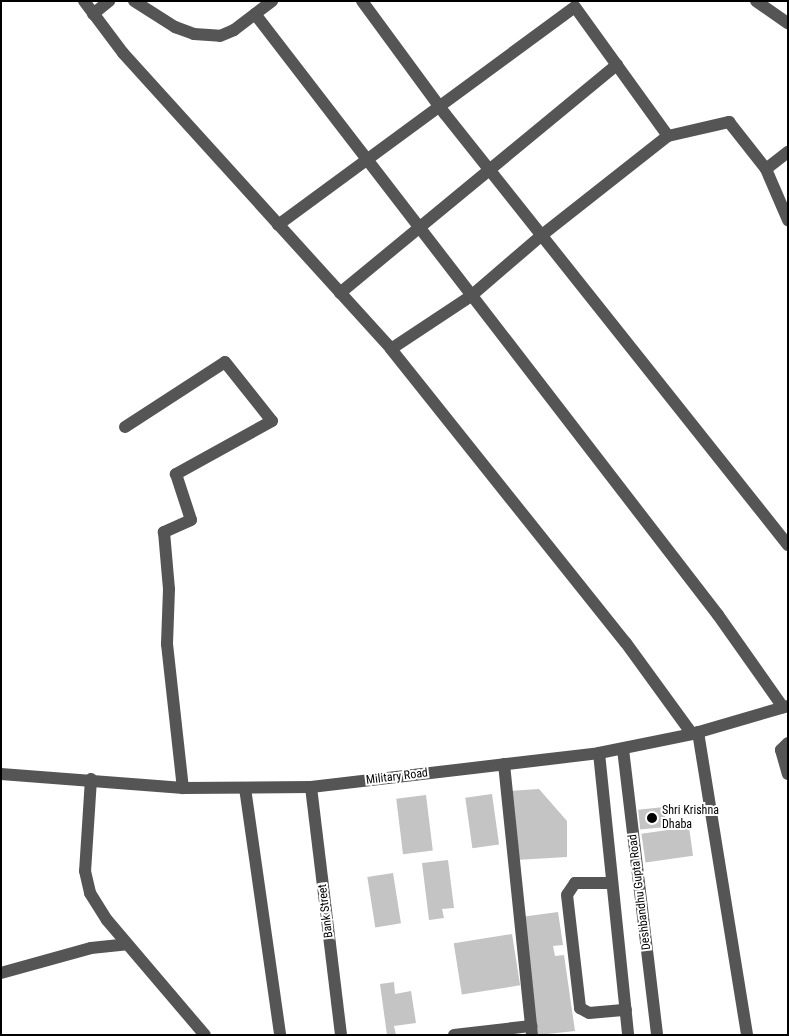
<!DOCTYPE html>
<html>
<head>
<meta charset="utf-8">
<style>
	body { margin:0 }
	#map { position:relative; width:789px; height:1036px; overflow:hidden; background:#fff; font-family:"Roboto Condensed",sans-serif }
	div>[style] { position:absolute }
	.building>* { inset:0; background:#c4c4c4; transform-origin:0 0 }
	.minor>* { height:12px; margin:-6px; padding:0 6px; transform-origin:6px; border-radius:6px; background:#555 }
	.dots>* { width:14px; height:14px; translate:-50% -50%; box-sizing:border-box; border:2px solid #fff; border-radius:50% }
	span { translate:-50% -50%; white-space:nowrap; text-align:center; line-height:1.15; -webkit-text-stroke:4px #fff; paint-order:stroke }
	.street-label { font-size:12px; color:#000 }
	.poi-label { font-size:12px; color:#000 }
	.left { translate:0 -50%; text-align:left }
	.frame { position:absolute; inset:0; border:2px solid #000; pointer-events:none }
</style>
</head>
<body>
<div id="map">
	<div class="building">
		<i style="clip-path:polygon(539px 789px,567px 821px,567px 857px,516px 860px,509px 791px)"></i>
		<i style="left:492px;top:794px;width:51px;height:27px;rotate:82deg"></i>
		<i style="left:426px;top:795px;width:56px;height:30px;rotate:83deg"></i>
		<i style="left:664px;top:807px;width:20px;height:26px;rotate:84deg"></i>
		<i style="left:689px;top:827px;width:29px;height:48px;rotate:82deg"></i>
		<i style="clip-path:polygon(448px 860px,454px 908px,442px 909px,444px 918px,429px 920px,422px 863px)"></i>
		<i style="left:393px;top:873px;width:51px;height:26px;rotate:81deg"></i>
		<i style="clip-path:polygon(558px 912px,563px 945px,553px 946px,555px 956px,564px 955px,575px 1031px,538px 1035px,521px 917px)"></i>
		<i style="left:512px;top:934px;width:52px;height:59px;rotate:81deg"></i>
		<i style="clip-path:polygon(394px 982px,395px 994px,411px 991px,416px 1023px,394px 1026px,396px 1035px,387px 1035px,380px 984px)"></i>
	</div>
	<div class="minor">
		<i style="left:84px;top:1px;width:65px;rotate:53.1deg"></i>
		<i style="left:123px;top:53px;width:399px;rotate:47.8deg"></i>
		<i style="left:391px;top:349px;width:376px;rotate:51.4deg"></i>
		<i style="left:626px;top:643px;width:112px;rotate:54deg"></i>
		<i style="left:134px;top:1px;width:49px;rotate:32.4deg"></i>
		<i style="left:175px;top:27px;width:20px;rotate:20deg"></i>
		<i style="left:194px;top:34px;width:26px;rotate:4deg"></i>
		<i style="left:220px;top:36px;width:15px;rotate:-23deg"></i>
		<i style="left:234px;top:30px;width:48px;rotate:-37.3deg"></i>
		<i style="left:362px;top:1px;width:140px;rotate:53.7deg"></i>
		<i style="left:445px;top:114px;width:551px;rotate:51.49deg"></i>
		<i style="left:756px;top:1px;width:39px;rotate:35deg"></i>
		<i style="left:93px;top:14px;width:21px;rotate:-39deg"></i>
		<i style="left:255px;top:14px;width:759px;rotate:52.39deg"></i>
		<i style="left:718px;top:615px;width:113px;rotate:54.8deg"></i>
		<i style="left:766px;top:169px;width:28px;rotate:-38deg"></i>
		<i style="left:278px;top:225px;width:368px;rotate:-36.3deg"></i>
		<i style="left:575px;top:7px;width:159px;rotate:54.2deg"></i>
		<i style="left:340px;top:293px;width:359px;rotate:-39.5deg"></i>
		<i style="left:391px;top:349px;width:96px;rotate:-33.5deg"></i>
		<i style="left:471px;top:296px;width:94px;rotate:-40.7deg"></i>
		<i style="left:542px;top:235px;width:160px;rotate:-38.2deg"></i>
		<i style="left:668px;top:136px;width:63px;rotate:-12.9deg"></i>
		<i style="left:729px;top:122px;width:60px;rotate:51.8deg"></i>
		<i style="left:766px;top:169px;width:56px;rotate:66.7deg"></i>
		<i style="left:125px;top:427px;width:119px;rotate:-33deg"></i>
		<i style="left:225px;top:362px;width:75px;rotate:51.5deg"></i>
		<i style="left:272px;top:421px;width:110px;rotate:151.1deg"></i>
		<i style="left:176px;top:474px;width:48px;rotate:71.9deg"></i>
		<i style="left:191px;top:520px;width:30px;rotate:156deg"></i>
		<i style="left:164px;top:532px;width:57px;rotate:85deg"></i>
		<i style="left:169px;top:589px;width:55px;rotate:92.1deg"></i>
		<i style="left:167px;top:644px;width:145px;rotate:83.7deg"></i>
		<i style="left:698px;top:732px;width:307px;rotate:80.8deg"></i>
		<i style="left:788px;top:743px;width:10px;rotate:135deg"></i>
		<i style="left:781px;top:750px;width:25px;rotate:74deg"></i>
		<i style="left:623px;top:749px;width:288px;rotate:83.2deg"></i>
		<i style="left:599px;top:753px;width:283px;rotate:84.1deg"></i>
		<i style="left:504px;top:764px;width:272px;rotate:84.1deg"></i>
		<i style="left:1px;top:774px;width:183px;rotate:4.4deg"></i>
		<i style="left:183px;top:788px;width:128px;rotate:-0.4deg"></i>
		<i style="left:311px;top:787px;width:290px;rotate:-6.7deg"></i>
		<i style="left:599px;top:753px;width:95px;rotate:-11.5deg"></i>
		<i style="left:692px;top:734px;width:100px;rotate:-16.3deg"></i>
		<i style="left:91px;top:779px;width:92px;rotate:93.7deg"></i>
		<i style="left:85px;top:871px;width:23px;rotate:77deg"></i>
		<i style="left:90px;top:893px;width:32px;rotate:58deg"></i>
		<i style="left:107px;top:920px;width:151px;rotate:49.6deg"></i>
		<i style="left:311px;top:787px;width:250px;rotate:83.1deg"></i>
		<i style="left:245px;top:788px;width:249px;rotate:81.9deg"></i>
		<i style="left:612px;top:883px;width:37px;rotate:180deg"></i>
		<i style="left:575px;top:883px;width:14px;rotate:124deg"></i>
		<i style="left:567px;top:895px;width:114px;rotate:83.4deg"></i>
		<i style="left:580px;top:1008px;width:10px;rotate:29deg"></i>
		<i style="left:589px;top:1013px;width:37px;rotate:-5deg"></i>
		<i style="left:1px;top:973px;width:93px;rotate:-15.5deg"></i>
		<i style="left:91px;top:948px;width:36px;rotate:-6deg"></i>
		<i style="left:454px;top:1035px;width:78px;rotate:-6.7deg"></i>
	</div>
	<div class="dots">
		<i style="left:652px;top:818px;background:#000"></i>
	</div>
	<div class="street-label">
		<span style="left:397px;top:777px;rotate:-7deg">Military Road</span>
		<span style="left:640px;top:892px;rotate:-97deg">Deshbandhu Gupta Road</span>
		<span style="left:326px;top:911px;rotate:-97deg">Bank Street</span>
	</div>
	<div class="poi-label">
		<span class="left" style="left:662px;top:818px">Shri Krishna<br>Dhaba</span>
	</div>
	<div class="frame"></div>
</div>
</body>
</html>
